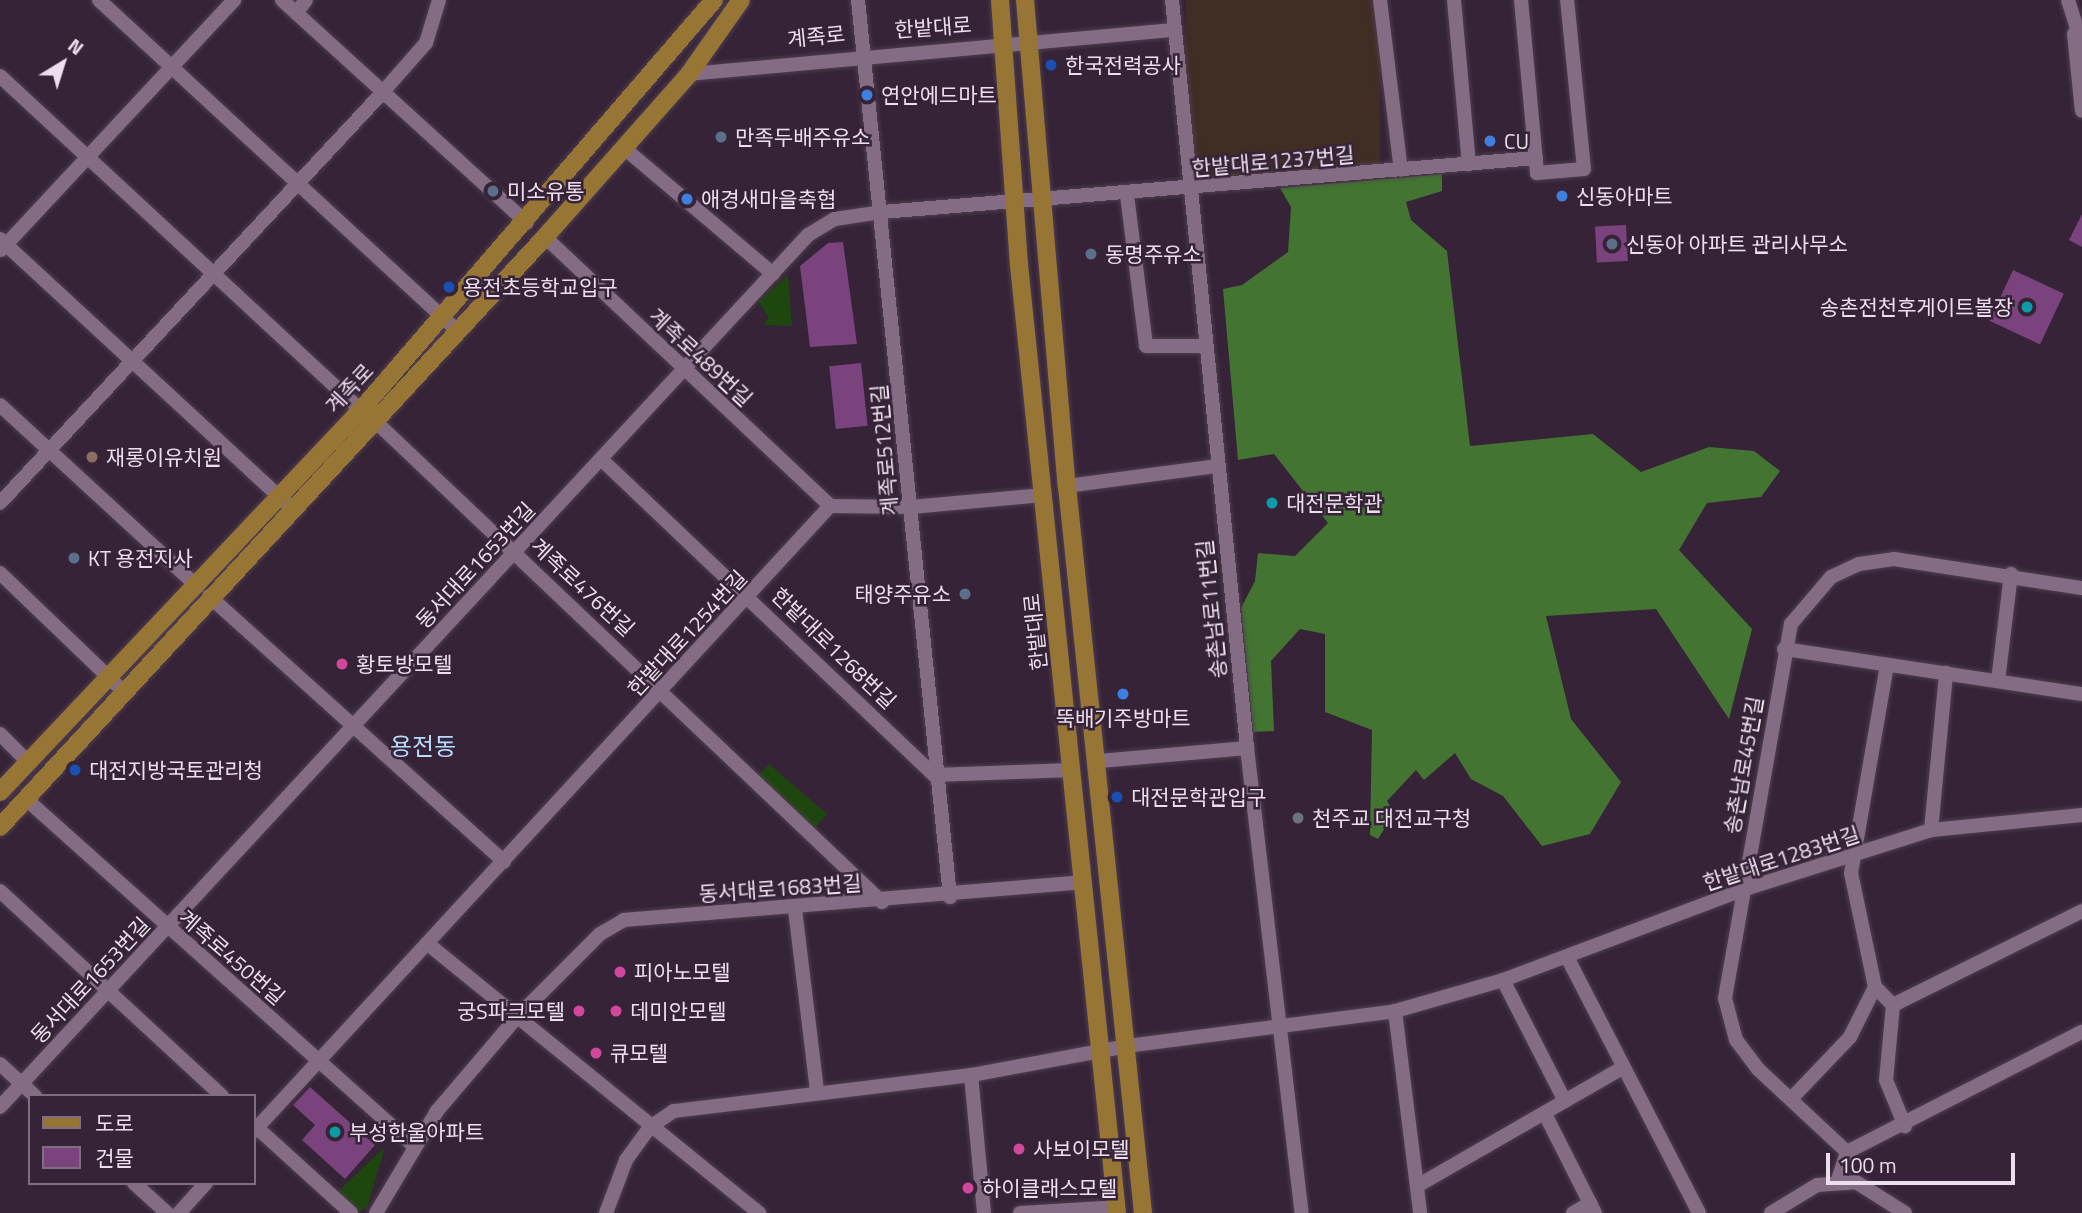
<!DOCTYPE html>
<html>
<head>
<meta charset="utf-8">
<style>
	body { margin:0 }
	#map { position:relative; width:2082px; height:1213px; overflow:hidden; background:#362337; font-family:"Titillium Web","Noto Sans KR",sans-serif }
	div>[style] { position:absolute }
	.industrial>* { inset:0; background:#402e25; transform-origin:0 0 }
	.green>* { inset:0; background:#1e460f }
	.forest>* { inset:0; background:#437432 }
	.building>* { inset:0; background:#7a437d; transform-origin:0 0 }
	.roads { filter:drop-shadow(0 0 2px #4f3e4f) drop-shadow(0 0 2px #4f3e4f) }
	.minor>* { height:14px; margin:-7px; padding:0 7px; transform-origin:7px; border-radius:7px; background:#836c84 }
	.major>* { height:18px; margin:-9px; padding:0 9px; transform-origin:9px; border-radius:9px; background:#977635 }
	.dots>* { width:19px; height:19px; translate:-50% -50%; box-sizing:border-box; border:4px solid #362337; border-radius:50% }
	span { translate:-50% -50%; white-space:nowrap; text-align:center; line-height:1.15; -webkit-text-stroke:5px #362337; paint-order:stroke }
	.street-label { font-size:21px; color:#ecdeec }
	.poi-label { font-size:21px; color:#ecdeec }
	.left { translate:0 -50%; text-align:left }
	.right { translate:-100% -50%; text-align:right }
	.quarter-label { font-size:24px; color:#b5dcfb }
	.legend { position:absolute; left:28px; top:1094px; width:228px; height:91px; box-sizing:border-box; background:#362337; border:2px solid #7f6e7f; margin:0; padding:9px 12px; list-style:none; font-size:21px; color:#ecdeec }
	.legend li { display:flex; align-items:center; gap:14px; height:35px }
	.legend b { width:35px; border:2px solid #7f6e7f }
	.north { position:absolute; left:28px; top:28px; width:70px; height:70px; -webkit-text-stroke:5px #362337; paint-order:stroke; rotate:38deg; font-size:19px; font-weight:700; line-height:28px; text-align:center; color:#ecdeec }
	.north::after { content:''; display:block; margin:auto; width:24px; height:32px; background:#ecdeec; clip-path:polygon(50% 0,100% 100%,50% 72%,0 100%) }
	.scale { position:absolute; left:1826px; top:1153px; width:189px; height:32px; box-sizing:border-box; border:4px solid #ecdeec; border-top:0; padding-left:9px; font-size:21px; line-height:24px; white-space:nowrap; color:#ecdeec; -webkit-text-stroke:5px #362337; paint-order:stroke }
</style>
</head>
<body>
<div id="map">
	<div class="industrial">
		<i style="left:1186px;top:0;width:194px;height:176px"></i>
	</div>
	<div class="green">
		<i style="clip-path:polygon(788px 275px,792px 326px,763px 325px,769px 318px,758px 301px)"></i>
		<i style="clip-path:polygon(769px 764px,827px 814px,809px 835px,754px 780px)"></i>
		<i style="clip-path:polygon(385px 1147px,367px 1208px,354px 1212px,336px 1193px)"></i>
	</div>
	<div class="forest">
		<i style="clip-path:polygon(1442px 174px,1442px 191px,1406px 202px,1411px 220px,1447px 251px,1470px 446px,1593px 434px,1641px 472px,1709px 447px,1754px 451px,1780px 471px,1761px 497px,1707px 503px,1679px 550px,1752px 629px,1729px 719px,1656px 609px,1546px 616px,1571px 719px,1621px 782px,1590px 834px,1542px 846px,1503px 796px,1471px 779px,1455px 753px,1424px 780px,1416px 770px,1387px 801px,1394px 813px,1378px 839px,1370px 835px,1372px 730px,1325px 712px,1325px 634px,1300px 629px,1271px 661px,1274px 731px,1253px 732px,1241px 608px,1255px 581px,1258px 553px,1295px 556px,1328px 523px,1274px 454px,1238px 460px,1223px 289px,1242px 285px,1288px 252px,1291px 207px,1280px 188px)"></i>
	</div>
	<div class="building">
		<i style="clip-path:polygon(2082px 214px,2082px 247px,2069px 240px)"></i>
		<i style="left:1626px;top:225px;width:36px;height:31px;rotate:87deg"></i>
		<i style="clip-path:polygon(843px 242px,857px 344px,810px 347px,800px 266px,828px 243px)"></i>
		<i style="left:2013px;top:270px;width:56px;height:56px;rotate:25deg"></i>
		<i style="left:861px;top:363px;width:63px;height:32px;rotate:84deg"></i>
		<i style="clip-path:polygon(310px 1087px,375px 1145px,345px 1179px,302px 1140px,315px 1125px,293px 1105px)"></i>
	</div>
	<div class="roads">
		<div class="minor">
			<i style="left:99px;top:0;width:486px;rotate:42.7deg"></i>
			<i style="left:282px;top:0;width:331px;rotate:42.3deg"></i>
			<i style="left:858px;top:0;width:902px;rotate:84.14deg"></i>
			<i style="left:1172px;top:0;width:752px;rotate:84.27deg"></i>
			<i style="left:1247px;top:748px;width:468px;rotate:83.3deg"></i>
			<i style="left:1380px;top:0;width:171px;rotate:83deg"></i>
			<i style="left:1454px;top:0;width:165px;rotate:84.8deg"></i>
			<i style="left:1521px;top:0;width:174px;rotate:84.7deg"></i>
			<i style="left:1537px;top:173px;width:47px;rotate:-4.9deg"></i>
			<i style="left:1584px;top:169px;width:170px;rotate:-95.7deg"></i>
			<i style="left:2068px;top:0;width:43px;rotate:72.4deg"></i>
			<i style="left:296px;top:13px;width:16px;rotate:-52deg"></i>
			<i style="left:2074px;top:34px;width:77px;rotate:84.1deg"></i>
			<i style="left:689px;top:74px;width:488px;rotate:-5.2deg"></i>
			<i style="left:0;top:76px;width:492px;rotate:42.8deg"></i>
			<i style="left:624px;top:148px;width:195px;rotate:40.2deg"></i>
			<i style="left:1127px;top:195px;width:152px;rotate:82.8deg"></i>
			<i style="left:1146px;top:346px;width:58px"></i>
			<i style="left:545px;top:237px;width:392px;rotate:43.3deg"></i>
			<i style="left:0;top:239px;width:391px;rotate:42.7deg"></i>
			<i style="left:1px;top:250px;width:342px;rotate:-47deg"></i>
			<i style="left:0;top:405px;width:268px;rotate:42.6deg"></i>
			<i style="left:375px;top:421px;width:699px;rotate:43.49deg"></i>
			<i style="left:601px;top:459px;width:459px;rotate:43.5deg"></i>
			<i style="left:934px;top:775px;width:138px;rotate:-2.1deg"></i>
			<i style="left:1067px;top:486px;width:151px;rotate:-7.6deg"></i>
			<i style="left:0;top:503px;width:560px;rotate:-47.02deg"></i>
			<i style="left:382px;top:93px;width:67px;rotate:-48.7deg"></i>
			<i style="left:426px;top:43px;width:45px;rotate:-73.2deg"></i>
			<i style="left:0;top:573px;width:170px;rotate:43.8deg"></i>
			<i style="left:209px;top:596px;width:397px;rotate:42deg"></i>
			<i style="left:1784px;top:649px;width:301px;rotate:8.6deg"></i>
			<i style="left:1887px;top:665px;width:211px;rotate:99.8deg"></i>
			<i style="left:1851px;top:873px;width:116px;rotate:78.1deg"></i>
			<i style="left:1875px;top:987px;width:25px;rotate:45deg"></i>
			<i style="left:1998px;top:681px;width:108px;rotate:-83.1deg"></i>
			<i style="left:0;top:734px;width:40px;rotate:45deg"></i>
			<i style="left:1099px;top:761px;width:149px;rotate:-5deg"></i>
			<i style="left:26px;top:799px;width:518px;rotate:41.79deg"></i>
			<i style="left:1931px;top:830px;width:158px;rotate:-84.5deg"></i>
			<i style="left:0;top:891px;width:302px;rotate:42.7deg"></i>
			<i style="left:795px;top:909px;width:184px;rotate:83.1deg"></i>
			<i style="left:428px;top:944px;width:427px;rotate:39.1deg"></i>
			<i style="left:1567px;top:957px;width:288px;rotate:62.7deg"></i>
			<i style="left:1503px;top:980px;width:136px;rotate:62.9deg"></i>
			<i style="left:1893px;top:1005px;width:211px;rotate:-26.4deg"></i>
			<i style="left:1893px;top:1005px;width:75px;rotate:95.3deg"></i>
			<i style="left:1886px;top:1080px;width:50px;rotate:67.6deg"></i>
			<i style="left:1395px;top:1011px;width:204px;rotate:82.9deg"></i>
			<i style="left:0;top:1064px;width:47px;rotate:42.4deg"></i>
			<i style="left:971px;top:1075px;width:139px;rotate:84.6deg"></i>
			<i style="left:1791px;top:1099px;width:86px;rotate:-46.4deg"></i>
			<i style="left:1850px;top:1037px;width:56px;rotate:-63.4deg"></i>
			<i style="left:0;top:1107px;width:1189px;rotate:-47.18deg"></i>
			<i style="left:808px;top:235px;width:31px;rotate:-31deg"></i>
			<i style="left:835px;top:219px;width:48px;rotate:-8.5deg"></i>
			<i style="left:882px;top:212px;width:656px;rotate:-4.72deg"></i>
			<i style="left:1545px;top:1114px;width:111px;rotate:63.2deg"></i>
			<i style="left:254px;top:1125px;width:131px;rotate:42.2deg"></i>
			<i style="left:254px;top:1131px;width:850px;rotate:-47.34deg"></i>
			<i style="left:830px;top:506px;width:81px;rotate:0.7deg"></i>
			<i style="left:911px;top:507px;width:133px;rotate:-5.2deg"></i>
			<i style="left:1847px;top:1152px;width:264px;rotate:-27.1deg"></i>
			<i style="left:134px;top:1183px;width:45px;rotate:42.3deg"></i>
			<i style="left:1837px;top:1183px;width:33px;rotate:-72deg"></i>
			<i style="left:1847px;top:1152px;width:122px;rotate:-137deg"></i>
			<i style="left:1758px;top:1069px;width:36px;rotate:-127deg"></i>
			<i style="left:1736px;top:1040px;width:43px;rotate:-104.7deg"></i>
			<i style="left:1725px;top:998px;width:380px;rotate:-80deg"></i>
			<i style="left:1791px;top:624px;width:62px;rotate:-49.6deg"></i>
			<i style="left:1831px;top:577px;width:31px;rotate:-25deg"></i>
			<i style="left:1859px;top:564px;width:35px;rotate:-8deg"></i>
			<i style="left:1894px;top:559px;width:190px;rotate:8.8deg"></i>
			<i style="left:1417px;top:1186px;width:237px;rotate:-29.9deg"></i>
			<i style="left:179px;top:1213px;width:40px;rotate:-48deg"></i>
			<i style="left:376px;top:1213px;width:119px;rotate:-59.1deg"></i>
			<i style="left:437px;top:1111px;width:123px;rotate:-49.6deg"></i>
			<i style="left:517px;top:1017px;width:117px;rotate:-45deg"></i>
			<i style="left:600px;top:934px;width:28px;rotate:-30deg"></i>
			<i style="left:624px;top:920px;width:462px;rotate:-4.7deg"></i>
			<i style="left:606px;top:1213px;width:57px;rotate:-69.3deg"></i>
			<i style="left:626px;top:1160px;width:41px;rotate:-54deg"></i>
			<i style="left:650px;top:1127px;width:29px;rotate:-34deg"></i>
			<i style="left:674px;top:1111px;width:299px;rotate:-6.9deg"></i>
			<i style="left:971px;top:1075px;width:159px;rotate:-10.5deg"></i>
			<i style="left:1127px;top:1046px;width:270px;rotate:-7.4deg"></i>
			<i style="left:1395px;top:1011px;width:112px;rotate:-16deg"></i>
			<i style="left:1503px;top:980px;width:255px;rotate:-20.6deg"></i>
			<i style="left:1742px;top:890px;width:198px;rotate:-17.6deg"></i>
			<i style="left:1931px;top:830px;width:152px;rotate:-5.7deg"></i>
			<i style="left:1020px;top:1213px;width:97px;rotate:-3.5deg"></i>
			<i style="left:1573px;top:1213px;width:20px;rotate:-30deg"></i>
			<i style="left:1771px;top:1213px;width:54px;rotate:-31.3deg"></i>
			<i style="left:1817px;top:1185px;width:39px;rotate:-4deg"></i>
			<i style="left:1856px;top:1182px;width:58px;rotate:32.3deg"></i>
		</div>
		<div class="major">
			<i style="left:1000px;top:0;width:266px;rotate:85.9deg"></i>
			<i style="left:1019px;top:265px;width:953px;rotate:84.1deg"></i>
			<i style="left:1025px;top:0;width:488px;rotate:85.1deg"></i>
			<i style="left:1067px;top:486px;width:731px;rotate:84.03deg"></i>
			<i style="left:0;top:792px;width:526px;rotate:-46.62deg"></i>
			<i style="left:361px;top:410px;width:541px;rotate:-49.27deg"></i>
			<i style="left:0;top:827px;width:803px;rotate:-47.27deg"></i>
			<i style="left:545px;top:237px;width:217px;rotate:-48.5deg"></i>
			<i style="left:689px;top:74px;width:90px;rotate:-54.9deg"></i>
		</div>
	</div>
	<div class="dots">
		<i style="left:1051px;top:65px;background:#1a4fb4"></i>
		<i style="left:867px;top:95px;background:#3f7fe0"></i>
		<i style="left:721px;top:137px;background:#5c6f8a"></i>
		<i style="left:1490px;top:141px;background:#3f7fe0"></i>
		<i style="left:493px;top:191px;background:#5c6f8a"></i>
		<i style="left:1562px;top:196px;background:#3f7fe0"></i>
		<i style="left:687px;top:199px;background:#3f7fe0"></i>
		<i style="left:1612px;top:244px;background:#5c6f8a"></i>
		<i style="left:1091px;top:254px;background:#5c6f8a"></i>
		<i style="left:449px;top:287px;background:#1a4fb4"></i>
		<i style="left:2027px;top:307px;background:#0f9aa8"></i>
		<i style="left:92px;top:457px;background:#8d6e63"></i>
		<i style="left:1272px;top:503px;background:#0f9aa8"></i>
		<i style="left:74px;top:558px;background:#5c6f8a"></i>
		<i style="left:965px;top:594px;background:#5c6f8a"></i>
		<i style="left:342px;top:664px;background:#d1479c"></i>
		<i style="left:1123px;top:694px;background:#3f7fe0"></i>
		<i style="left:75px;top:770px;background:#1a4fb4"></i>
		<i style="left:1117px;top:797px;background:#1a4fb4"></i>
		<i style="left:1298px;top:818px;background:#6b7280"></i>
		<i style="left:620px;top:972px;background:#d1479c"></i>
		<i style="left:579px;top:1011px;background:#d1479c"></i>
		<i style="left:616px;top:1011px;background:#d1479c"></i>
		<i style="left:596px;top:1053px;background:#d1479c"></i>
		<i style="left:335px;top:1132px;background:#0f9aa8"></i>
		<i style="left:1019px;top:1149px;background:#d1479c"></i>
		<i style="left:968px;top:1188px;background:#d1479c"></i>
	</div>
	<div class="street-label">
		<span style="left:933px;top:27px;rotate:-4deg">한밭대로</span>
		<span style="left:816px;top:36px;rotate:-6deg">계족로</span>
		<span style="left:1273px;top:161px;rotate:-5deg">한밭대로1237번길</span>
		<span style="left:701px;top:357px;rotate:43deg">계족로489번길</span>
		<span style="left:349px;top:388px;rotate:-47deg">계족로</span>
		<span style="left:884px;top:450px;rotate:-95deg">계족로512번길</span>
		<span style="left:475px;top:565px;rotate:-47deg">동서대로1653번길</span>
		<span style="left:583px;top:587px;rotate:43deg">계족로476번길</span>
		<span style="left:1211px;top:609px;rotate:-96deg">송촌남로11번길</span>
		<span style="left:1035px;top:632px;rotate:-96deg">한밭대로</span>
		<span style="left:687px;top:633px;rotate:-47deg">한밭대로1254번길</span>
		<span style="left:834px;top:648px;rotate:44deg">한밭대로1268번길</span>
		<span style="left:1743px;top:765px;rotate:-80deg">송촌남로45번길</span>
		<span style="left:1781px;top:858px;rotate:-18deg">한밭대로1283번길</span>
		<span style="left:780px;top:888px;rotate:-4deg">동서대로1683번길</span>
		<span style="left:232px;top:957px;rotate:41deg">계족로450번길</span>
		<span style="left:90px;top:980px;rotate:-47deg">동서대로1653번길</span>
	</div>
	<div class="poi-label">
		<span class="left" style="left:1065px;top:65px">한국전력공사</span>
		<span class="left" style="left:881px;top:95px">연안에드마트</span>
		<span class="left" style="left:735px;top:137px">만족두배주유소</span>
		<span class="left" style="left:1504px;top:141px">CU</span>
		<span class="left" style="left:507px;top:191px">미소유통</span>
		<span class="left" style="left:1576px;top:196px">신동아마트</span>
		<span class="left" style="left:701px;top:199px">애경새마을축협</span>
		<span class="left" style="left:1626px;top:244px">신동아 아파트 관리사무소</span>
		<span class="left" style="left:1105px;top:254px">동명주유소</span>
		<span class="left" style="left:463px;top:287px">용전초등학교입구</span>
		<span class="right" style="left:2013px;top:307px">송촌전천후게이트볼장</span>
		<span class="left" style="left:106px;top:457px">재롱이유치원</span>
		<span class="left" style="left:1286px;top:503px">대전문학관</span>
		<span class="left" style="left:88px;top:558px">KT 용전지사</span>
		<span class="right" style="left:951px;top:594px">태양주유소</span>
		<span class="left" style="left:356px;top:664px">황토방모텔</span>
		<span style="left:1123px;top:718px">뚝배기주방마트</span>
		<span class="left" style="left:89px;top:770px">대전지방국토관리청</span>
		<span class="left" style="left:1131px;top:797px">대전문학관입구</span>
		<span class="left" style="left:1312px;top:818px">천주교 대전교구청</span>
		<span class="left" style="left:634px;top:972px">피아노모텔</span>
		<span class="right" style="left:565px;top:1011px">궁S파크모텔</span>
		<span class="left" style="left:630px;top:1011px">데미안모텔</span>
		<span class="left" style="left:610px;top:1053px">큐모텔</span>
		<span class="left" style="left:349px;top:1132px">부성한울아파트</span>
		<span class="left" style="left:1033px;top:1149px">사보이모텔</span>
		<span class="left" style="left:982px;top:1188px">하이클래스모텔</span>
	</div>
	<div class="quarter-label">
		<span style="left:423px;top:747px">용전동</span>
	</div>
	<ul class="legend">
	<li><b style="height:9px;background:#977635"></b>도로</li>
	<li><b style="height:19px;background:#7a437d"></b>건물</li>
	</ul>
	<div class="north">N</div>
	<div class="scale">100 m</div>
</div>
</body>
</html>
